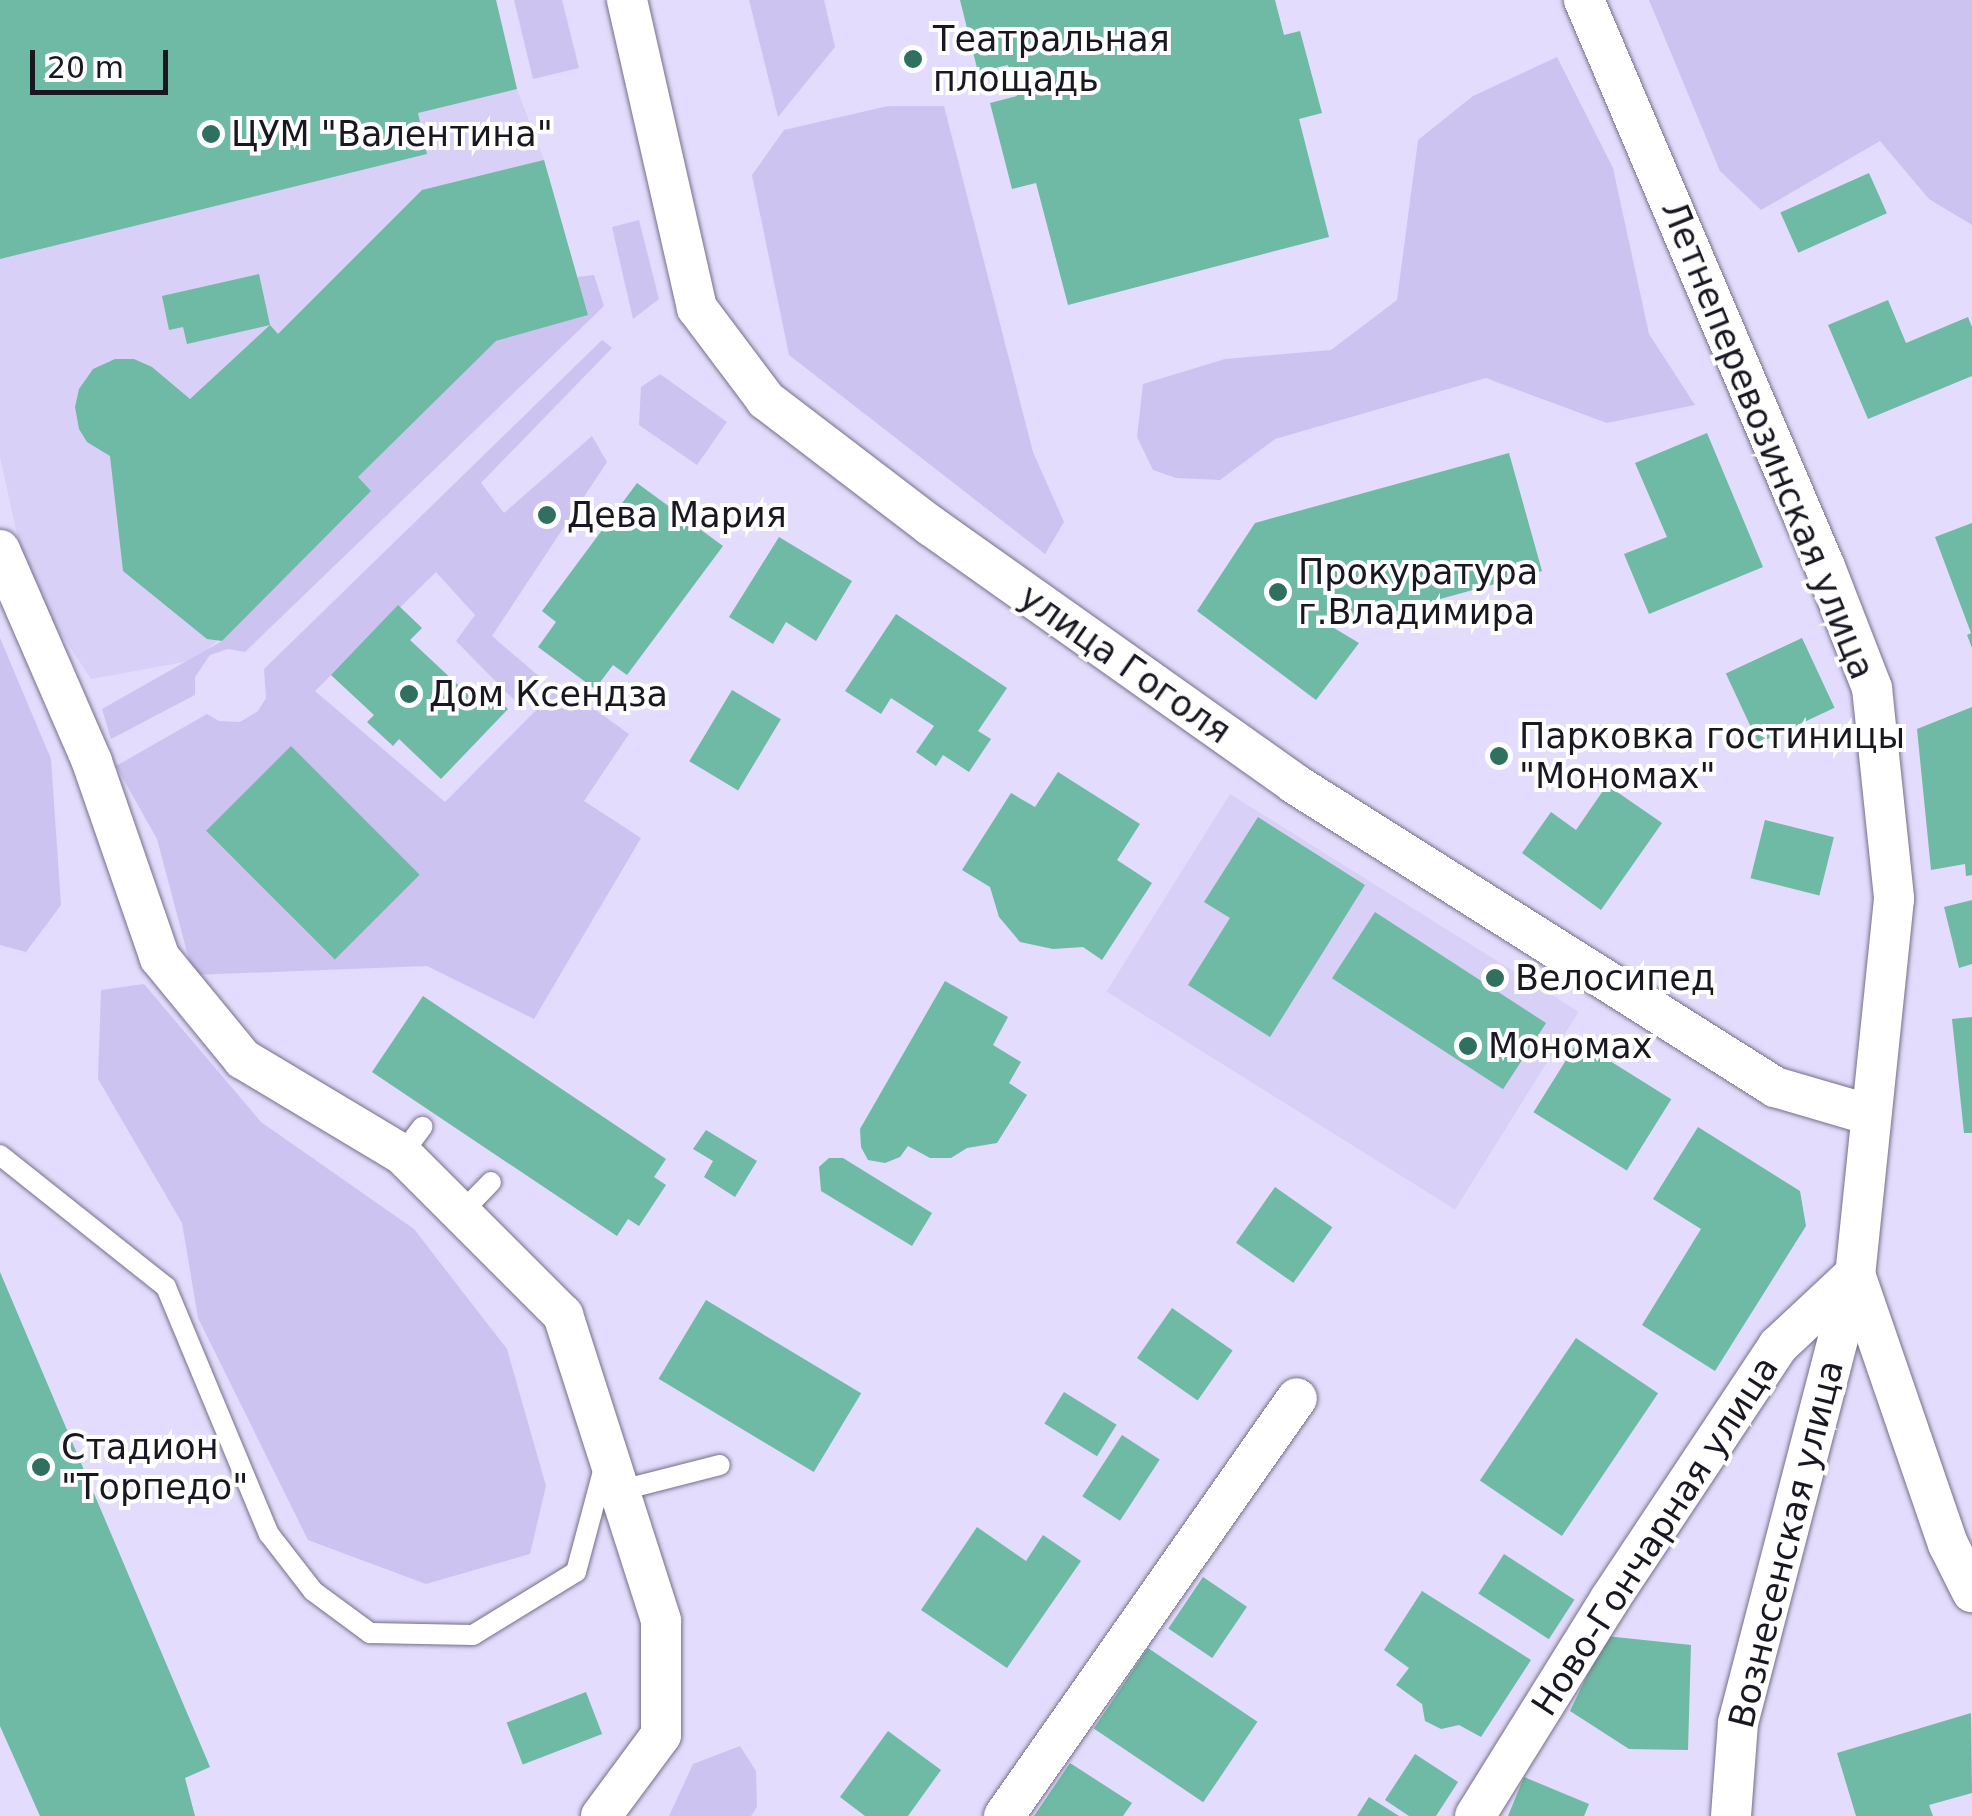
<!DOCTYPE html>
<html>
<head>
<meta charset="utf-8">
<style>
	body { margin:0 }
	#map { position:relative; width:1972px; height:1816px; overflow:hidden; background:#e3dcfc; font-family:"DejaVu Sans",sans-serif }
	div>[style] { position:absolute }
	.built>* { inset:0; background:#d9d0f7; transform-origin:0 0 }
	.green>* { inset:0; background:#cdc3f1 }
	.building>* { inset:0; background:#6ebaa4; transform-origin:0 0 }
	.roads { filter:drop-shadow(0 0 2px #756f8b) drop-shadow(0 0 2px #756f8b) }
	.service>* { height:20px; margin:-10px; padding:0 10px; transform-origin:10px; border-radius:10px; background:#fff }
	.minor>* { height:40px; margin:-20px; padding:0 20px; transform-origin:20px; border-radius:20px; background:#fff }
	.dots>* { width:28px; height:28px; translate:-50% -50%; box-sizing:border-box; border:5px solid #fff; border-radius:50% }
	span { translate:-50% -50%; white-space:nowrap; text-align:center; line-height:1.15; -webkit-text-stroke:8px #fff; paint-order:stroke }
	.poi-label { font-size:35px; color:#191722 }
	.left { translate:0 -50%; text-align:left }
	.street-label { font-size:35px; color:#191722 }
	.scale { position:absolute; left:30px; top:50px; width:138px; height:45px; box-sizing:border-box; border:5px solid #191722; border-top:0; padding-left:12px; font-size:30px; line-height:35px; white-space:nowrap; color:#191722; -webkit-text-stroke:8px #fff; paint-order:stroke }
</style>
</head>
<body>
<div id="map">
	<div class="built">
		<i style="clip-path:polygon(0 0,496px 0,517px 89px,544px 160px,588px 315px,195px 660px,91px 679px,28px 584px,0 457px)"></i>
		<i style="left:1230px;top:794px;width:411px;height:233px;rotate:32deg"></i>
	</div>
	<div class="green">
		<i style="clip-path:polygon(514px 0,562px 0,579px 68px,533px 79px)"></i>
		<i style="clip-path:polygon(749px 0,824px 0,835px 47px,778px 117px)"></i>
		<i style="clip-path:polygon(1649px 0,1972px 0,1972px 225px,1929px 199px,1880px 141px,1761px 210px,1720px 171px)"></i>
		<i style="clip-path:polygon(1557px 57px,1613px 168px,1649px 334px,1695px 405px,1607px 423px,1486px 378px,1275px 439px,1220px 480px,1176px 478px,1153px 470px,1137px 437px,1143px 384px,1225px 359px,1331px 350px,1397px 300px,1418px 140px,1473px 96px)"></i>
		<i style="clip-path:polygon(888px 106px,944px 106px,1033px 452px,1064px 522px,1045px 554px,789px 355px,752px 175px,784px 130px)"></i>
		<i style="clip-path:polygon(639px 220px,659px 299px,633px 319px,612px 227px)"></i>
		<i style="clip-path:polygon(594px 275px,604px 306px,245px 652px,228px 649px,210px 655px,195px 677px,195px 695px,111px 739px,102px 709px,222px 641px,358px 477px,496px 341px,588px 315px,577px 277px)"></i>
		<i style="clip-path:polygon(602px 340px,612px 348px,481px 483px,504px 513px,592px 436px,607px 462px,492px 636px,541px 678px,517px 703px,456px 641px,475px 615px,436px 572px,315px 691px,445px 802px,561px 685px,629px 734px,584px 801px,641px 838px,534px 1019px,427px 966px,193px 975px,157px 839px,116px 766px,207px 714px,219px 721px,240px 722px,258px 711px,266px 698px,264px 669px)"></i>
		<i style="clip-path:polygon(660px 374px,727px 422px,697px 465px,639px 425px,641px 387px)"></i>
		<i style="clip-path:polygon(0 638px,51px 759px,61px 905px,26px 952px,0 945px)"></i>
		<i style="clip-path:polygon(144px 984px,261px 1122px,414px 1229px,507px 1349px,546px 1486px,530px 1554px,426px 1584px,308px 1540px,198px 1318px,182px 1223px,98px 1079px,101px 990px)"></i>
		<i style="clip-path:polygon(740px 1746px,756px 1771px,757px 1807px,751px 1816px,669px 1816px,693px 1764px)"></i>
	</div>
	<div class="building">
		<i style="clip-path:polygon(0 0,496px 0,517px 89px,418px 113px,427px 154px,0 259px)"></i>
		<i style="clip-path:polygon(960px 0,1275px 0,1284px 35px,1300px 31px,1322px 113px,1299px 119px,1329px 237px,1068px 305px,1036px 183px,1012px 189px,990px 103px,1017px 96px,1008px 65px,978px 72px)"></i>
		<i style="clip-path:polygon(544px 160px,588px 315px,496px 341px,358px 477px,371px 491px,222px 641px,207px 639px,123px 571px,110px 456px,87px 442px,79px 429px,75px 407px,79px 389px,93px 369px,115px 359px,134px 359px,152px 367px,190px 399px,270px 325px,278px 334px,422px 190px)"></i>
		<i style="left:1869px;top:173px;width:44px;height:97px;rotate:66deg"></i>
		<i style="clip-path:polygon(259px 274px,270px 325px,187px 344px,183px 327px,169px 330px,162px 296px)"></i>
		<i style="clip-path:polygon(1888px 300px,1906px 343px,1968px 317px,1972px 327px,1972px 376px,1868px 419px,1828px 325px)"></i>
		<i style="clip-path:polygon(1707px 433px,1763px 567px,1649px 614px,1624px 554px,1667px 537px,1635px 463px)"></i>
		<i style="clip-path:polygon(1509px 453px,1542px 571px,1334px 628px,1359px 643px,1316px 700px,1197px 611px,1255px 523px)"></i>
		<i style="clip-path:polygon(637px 483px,723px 546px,627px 675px,613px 665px,595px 689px,538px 647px,556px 622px,542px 611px)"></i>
		<i style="clip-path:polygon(1972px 523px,1972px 648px,1967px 635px,1971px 633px,1935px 537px)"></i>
		<i style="clip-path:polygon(779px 537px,852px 581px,816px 641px,786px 622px,773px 644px,729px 617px)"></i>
		<i style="clip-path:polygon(398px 605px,422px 628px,410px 640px,473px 699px,485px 688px,508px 709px,441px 779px,399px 739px,393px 746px,367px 722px,374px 715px,331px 675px)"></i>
		<i style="clip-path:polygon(896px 614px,1007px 688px,978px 731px,991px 739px,969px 772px,943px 755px,936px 766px,916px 752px,934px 726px,891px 698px,881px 714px,845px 691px)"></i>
		<i style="left:1802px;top:638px;width:77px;height:84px;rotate:65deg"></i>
		<i style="left:732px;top:690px;width:57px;height:83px;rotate:31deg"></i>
		<i style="clip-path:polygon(1972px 707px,1972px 875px,1966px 876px,1965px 864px,1931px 870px,1917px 729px)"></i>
		<i style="left:291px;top:746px;width:182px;height:120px;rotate:45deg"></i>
		<i style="clip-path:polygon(1058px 772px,1140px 824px,1117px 860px,1152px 883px,1102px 960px,1083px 947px,1053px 949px,1020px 942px,999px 917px,990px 887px,962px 870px,1011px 793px,1035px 807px)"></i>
		<i style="clip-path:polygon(1607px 785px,1662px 823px,1601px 910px,1522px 853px,1551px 812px,1576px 830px)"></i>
		<i style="clip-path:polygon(1258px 817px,1365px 885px,1270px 1037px,1188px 985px,1230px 918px,1204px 902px)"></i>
		<i style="left:1765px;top:820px;width:71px;height:60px;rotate:14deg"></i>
		<i style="clip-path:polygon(1972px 900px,1972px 964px,1959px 968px,1944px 907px)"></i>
		<i style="left:1375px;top:912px;width:204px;height:79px;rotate:33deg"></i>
		<i style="clip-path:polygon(945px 981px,1008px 1017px,993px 1045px,1021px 1062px,1009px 1083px,1027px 1095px,997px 1143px,967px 1148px,951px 1158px,930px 1158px,908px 1146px,900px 1157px,885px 1163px,868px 1160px,861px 1147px,860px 1129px)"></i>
		<i style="clip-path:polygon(423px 996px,666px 1159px,654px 1177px,666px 1185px,639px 1226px,628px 1219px,617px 1236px,372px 1072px)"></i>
		<i style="clip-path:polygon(1972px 1017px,1972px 1133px,1964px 1133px,1952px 1019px)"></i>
		<i style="left:1578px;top:1041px;width:110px;height:84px;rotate:32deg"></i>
		<i style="clip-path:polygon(1698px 1127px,1800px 1191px,1806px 1226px,1715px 1371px,1642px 1325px,1701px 1229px,1653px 1199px)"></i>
		<i style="clip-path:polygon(706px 1130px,757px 1161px,735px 1197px,704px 1177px,713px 1161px,693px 1149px)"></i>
		<i style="clip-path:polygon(829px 1158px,843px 1158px,932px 1213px,912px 1246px,821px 1191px,819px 1167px)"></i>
		<i style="left:1275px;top:1187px;width:70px;height:68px;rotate:35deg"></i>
		<i style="clip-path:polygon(0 1272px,210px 1767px,185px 1778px,195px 1816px,40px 1816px,0 1726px)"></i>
		<i style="left:706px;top:1300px;width:181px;height:92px;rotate:31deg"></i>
		<i style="left:1172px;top:1308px;width:74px;height:61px;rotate:35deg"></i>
		<i style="left:1576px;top:1338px;width:99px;height:172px;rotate:34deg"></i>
		<i style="left:1064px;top:1392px;width:62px;height:37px;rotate:32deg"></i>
		<i style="left:1122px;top:1435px;width:45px;height:73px;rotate:33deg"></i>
		<i style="clip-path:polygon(977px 1527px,1026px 1561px,1043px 1535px,1081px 1561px,1007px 1668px,921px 1610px)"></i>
		<i style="left:1504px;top:1554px;width:84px;height:47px;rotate:33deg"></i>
		<i style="left:1203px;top:1577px;width:53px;height:62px;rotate:34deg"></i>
		<i style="clip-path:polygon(1422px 1591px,1531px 1660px,1481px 1737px,1459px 1725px,1441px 1729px,1425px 1721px,1422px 1704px,1396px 1685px,1409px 1668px,1384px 1650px)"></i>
		<i style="clip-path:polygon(1606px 1636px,1691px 1645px,1688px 1750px,1629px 1749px,1570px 1711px)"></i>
		<i style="left:1148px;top:1648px;width:132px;height:97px;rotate:34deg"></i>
		<i style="left:586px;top:1692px;width:45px;height:85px;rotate:69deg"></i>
		<i style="clip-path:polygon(1971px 1713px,1972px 1793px,1929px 1805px,1933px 1816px,1856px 1816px,1837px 1753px)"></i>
		<i style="clip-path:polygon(888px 1731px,941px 1770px,908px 1816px,865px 1816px,840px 1797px)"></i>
		<i style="clip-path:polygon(1415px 1754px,1458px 1782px,1436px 1816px,1409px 1816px,1385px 1800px)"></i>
		<i style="clip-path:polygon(1070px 1763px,1132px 1803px,1123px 1816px,1034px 1816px)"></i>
		<i style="clip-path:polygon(1524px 1777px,1589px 1804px,1584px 1816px,1508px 1816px)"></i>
		<i style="clip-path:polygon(1369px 1797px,1399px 1816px,1357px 1816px)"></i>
	</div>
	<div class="roads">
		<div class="service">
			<i style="left:402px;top:1154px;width:34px;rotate:-53deg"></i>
			<i style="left:0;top:1155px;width:212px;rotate:38.5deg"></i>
			<i style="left:166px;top:1287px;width:268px;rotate:67.4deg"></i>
			<i style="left:269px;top:1534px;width:72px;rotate:52.3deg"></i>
			<i style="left:313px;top:1591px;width:71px;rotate:36.4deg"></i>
			<i style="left:370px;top:1633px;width:103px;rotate:1.1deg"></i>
			<i style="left:473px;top:1635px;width:121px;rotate:-31.5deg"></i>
			<i style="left:576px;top:1572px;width:112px;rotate:-75deg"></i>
			<i style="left:461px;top:1213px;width:43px;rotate:-45.9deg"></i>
			<i style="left:618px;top:1491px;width:105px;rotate:-14.3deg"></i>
		</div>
		<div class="minor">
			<i style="left:627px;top:0;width:316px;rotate:77.2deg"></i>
			<i style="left:697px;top:308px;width:115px;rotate:53.1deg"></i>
			<i style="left:766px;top:400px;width:208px;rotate:37.4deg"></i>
			<i style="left:931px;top:526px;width:446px;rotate:35.3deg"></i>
			<i style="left:1295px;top:784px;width:568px;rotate:32.26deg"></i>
			<i style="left:1775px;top:1087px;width:100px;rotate:16.3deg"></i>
			<i style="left:1584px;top:0;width:616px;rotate:66.97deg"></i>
			<i style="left:1825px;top:567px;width:130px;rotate:68.8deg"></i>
			<i style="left:1872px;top:688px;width:212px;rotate:84deg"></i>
			<i style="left:1894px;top:899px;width:377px;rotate:95.9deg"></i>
			<i style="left:1855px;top:1274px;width:286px;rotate:71deg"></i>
			<i style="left:1948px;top:1544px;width:54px;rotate:63.4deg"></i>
			<i style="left:0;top:550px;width:231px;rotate:66.5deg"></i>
			<i style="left:92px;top:762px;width:207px;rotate:70.9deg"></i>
			<i style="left:160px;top:958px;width:131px;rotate:50.6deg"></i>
			<i style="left:243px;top:1059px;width:185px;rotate:30.9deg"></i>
			<i style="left:402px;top:1154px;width:228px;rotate:45deg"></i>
			<i style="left:563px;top:1315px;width:321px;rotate:72.2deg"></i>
			<i style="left:661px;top:1621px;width:114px;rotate:90deg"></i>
			<i style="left:661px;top:1735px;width:101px;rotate:126.5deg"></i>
			<i style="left:1004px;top:1816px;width:510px;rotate:-54.97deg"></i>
			<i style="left:1475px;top:1816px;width:256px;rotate:-58.1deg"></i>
			<i style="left:1610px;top:1599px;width:304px;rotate:-56.4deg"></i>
			<i style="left:1778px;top:1346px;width:105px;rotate:-43.1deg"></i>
			<i style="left:1731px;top:1816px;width:93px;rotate:-85.7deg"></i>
			<i style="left:1738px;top:1723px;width:464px;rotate:-75.4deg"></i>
		</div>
	</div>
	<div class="dots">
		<i style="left:913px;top:59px;background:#2f705f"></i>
		<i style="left:211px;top:134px;background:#2f705f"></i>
		<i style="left:547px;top:515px;background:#2f705f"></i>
		<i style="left:1278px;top:592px;background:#2f705f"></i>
		<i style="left:409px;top:694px;background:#2f705f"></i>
		<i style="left:1499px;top:756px;background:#2f705f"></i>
		<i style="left:1495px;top:978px;background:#2f705f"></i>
		<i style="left:1468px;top:1046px;background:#2f705f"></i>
		<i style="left:41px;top:1467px;background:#2f705f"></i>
	</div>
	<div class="poi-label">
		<span class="left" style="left:933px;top:59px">Театральная<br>площадь</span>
		<span class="left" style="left:231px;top:134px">ЦУМ "Валентина"</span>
		<span class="left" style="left:567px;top:515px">Дева Мария</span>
		<span class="left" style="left:1298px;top:592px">Прокуратура<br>г.Владимира</span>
		<span class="left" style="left:429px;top:694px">Дом Ксендза</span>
		<span class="left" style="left:1519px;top:756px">Парковка гостиницы<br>"Мономах"</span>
		<span class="left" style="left:1515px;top:978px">Велосипед</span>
		<span class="left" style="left:1488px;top:1046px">Мономах</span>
		<span class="left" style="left:61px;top:1467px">Стадион<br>"Торпедо"</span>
	</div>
	<div class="street-label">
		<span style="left:1768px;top:440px;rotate:68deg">Летнеперевозинская улица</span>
		<span style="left:1125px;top:664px;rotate:35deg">улица Гоголя</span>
		<span style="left:1655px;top:1536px;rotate:-57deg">Ново-Гончарная улица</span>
		<span style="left:1786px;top:1544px;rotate:-76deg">Вознесенская улица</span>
	</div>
	<div class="scale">20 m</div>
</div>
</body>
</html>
